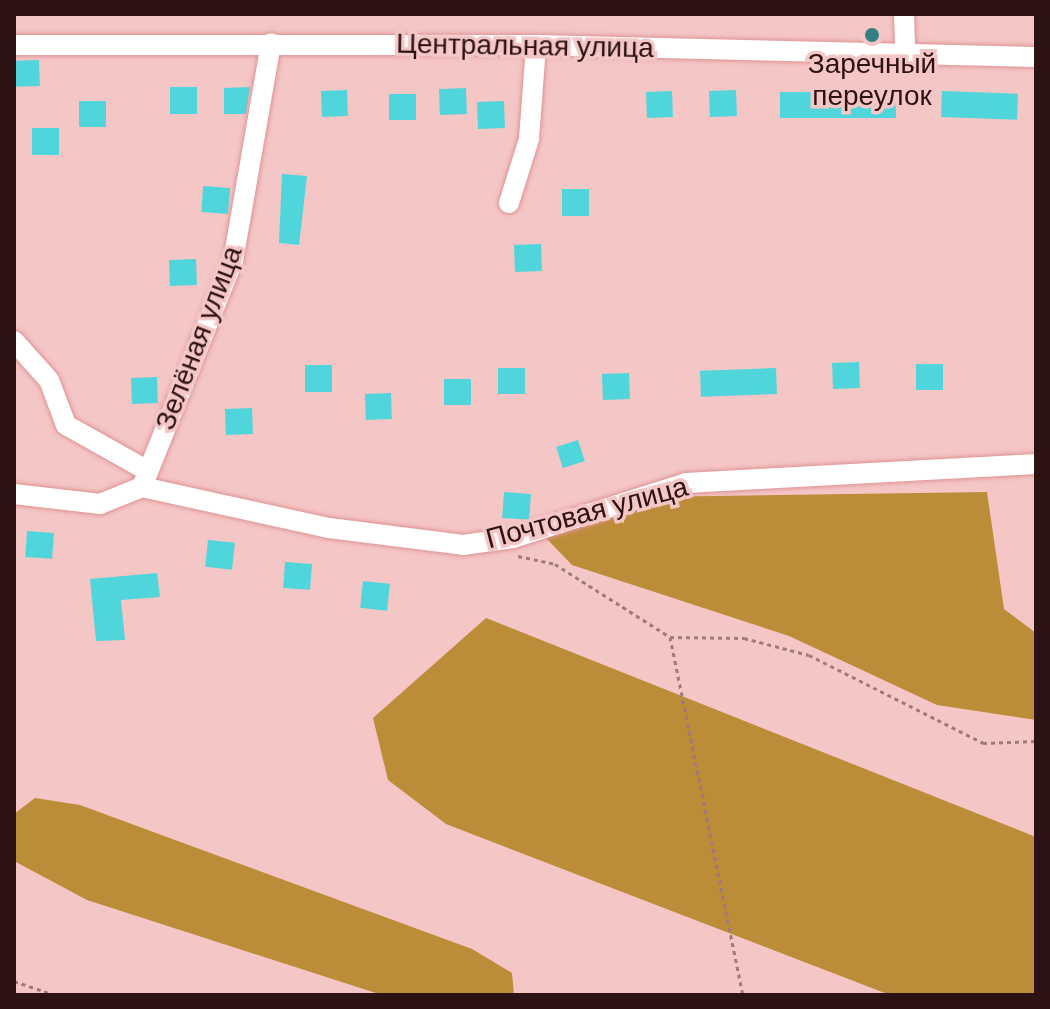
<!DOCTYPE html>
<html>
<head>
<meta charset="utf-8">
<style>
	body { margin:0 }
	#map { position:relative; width:1050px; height:1009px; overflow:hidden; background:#f5c6c6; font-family:Arial,sans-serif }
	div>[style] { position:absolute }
	.forest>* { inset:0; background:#bc8d39 }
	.building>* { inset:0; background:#50d5da; transform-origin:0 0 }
	.path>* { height:3px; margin-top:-1.5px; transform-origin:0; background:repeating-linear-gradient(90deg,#a07a7a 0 4px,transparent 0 8px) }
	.roads { filter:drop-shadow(0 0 2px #de9495) drop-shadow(0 0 2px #de9495) }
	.minor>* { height:20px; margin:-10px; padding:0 10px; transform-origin:10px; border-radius:10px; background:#fff }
	.dots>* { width:22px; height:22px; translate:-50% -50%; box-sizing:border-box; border:4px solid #f5c6c6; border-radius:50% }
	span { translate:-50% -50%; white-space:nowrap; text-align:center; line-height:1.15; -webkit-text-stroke:7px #f5c6c6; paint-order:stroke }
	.street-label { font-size:28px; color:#2d1213 }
	.poi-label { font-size:28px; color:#2d1213 }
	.frame { position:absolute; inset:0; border:16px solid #2d1213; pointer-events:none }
</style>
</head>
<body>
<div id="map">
	<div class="forest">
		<i style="clip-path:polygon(987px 492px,1004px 609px,1036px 633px,1036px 720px,937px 705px,789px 636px,572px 565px,545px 537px,647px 497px)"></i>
		<i style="clip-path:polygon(486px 618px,1036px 837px,1036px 995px,890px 995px,446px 824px,388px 780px,373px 718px)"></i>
		<i style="clip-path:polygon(35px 798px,80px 805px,472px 949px,512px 973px,514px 995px,382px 995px,87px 900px,14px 861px,14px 814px)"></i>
	</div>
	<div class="building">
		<i style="left:39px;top:60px;width:26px;height:25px;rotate:88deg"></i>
		<i style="left:170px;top:87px;width:27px;height:27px"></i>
		<i style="clip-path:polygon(250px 87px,246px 114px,224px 114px,224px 88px)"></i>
		<i style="left:466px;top:88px;width:26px;height:27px;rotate:88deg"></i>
		<i style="left:347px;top:90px;width:26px;height:26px;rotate:88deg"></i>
		<i style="left:736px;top:90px;width:26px;height:27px;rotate:88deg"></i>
		<i style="left:672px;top:91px;width:26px;height:26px;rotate:88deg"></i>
		<i style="left:942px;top:91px;width:76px;height:26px;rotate:2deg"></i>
		<i style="left:780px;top:92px;width:116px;height:26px"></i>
		<i style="left:416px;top:94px;width:26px;height:27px;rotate:90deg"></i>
		<i style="left:106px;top:101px;width:26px;height:27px;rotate:90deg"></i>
		<i style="left:504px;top:101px;width:27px;height:27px;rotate:88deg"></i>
		<i style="left:59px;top:128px;width:27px;height:27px;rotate:90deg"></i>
		<i style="clip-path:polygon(282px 174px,307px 176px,299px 245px,279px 243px)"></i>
		<i style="left:230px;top:188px;width:26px;height:27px;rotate:94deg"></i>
		<i style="left:589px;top:189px;width:27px;height:27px;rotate:90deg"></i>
		<i style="left:541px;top:244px;width:27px;height:27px;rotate:88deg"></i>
		<i style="left:196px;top:259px;width:26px;height:27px;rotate:88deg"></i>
		<i style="left:859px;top:362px;width:26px;height:27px;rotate:88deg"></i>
		<i style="left:943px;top:364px;width:26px;height:27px;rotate:90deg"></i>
		<i style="left:332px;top:365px;width:27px;height:27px;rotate:90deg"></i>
		<i style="left:525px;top:368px;width:26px;height:27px;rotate:90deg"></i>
		<i style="left:776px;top:368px;width:26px;height:76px;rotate:88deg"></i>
		<i style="left:629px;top:373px;width:26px;height:27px;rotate:88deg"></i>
		<i style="left:157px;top:377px;width:26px;height:26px;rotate:88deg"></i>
		<i style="left:471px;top:379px;width:26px;height:27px;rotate:90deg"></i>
		<i style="left:391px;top:393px;width:26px;height:26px;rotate:88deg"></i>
		<i style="left:252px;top:408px;width:26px;height:27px;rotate:88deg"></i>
		<i style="left:578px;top:440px;width:22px;height:23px;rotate:72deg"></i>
		<i style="left:504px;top:492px;width:27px;height:26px;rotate:4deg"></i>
		<i style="left:27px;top:531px;width:27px;height:26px;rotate:4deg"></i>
		<i style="left:208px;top:540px;width:27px;height:27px;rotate:6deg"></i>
		<i style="left:285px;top:562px;width:27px;height:26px;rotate:4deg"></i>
		<i style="clip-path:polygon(157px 573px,160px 597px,121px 600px,125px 640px,96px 641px,90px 579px)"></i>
		<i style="left:363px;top:581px;width:27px;height:27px;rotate:6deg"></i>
	</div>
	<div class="path">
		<i style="left:518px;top:556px;width:38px;rotate:12deg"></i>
		<i style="left:555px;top:564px;width:136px;rotate:32.4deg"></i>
		<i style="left:670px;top:637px;width:365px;rotate:78.5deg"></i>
		<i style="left:670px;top:637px;width:74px;rotate:0.8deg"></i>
		<i style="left:744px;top:638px;width:67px;rotate:14.7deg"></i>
		<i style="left:809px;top:655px;width:195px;rotate:26.8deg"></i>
		<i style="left:983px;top:743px;width:53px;rotate:-2.2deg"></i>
		<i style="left:14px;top:981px;width:43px;rotate:18.9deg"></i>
	</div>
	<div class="roads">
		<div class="minor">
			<i style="left:904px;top:14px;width:37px;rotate:88deg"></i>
			<i style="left:14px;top:45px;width:522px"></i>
			<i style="left:536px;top:45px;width:500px;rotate:1.37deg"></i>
			<i style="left:509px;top:203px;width:67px;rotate:-72.6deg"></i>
			<i style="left:529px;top:139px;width:94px;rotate:-85.7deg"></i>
			<i style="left:14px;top:341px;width:52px;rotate:48.1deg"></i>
			<i style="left:49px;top:380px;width:48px;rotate:69.3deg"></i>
			<i style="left:66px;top:425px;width:94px;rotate:29.3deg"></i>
			<i style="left:142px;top:487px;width:191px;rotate:12.4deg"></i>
			<i style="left:329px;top:528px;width:135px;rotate:7.2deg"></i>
			<i style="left:463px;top:545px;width:50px;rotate:-8deg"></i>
			<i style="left:513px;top:538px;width:182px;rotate:-17.6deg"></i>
			<i style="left:686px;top:483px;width:351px;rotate:-3.1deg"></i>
			<i style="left:142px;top:487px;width:244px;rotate:-68.1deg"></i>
			<i style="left:233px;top:261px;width:221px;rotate:-80.1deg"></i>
			<i style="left:14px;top:494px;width:87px;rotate:6.6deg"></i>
			<i style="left:100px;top:504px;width:45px;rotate:-22deg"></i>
		</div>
	</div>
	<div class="dots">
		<i style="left:872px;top:35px;background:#357e81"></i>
	</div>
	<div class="street-label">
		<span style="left:525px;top:46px;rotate:1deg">Центральная улица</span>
		<span style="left:199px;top:338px;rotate:-69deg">Зелёная улица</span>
		<span style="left:587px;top:513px;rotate:-15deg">Почтовая улица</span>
	</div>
	<div class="poi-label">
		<span style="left:872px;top:80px">Заречный<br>переулок</span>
	</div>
	<div class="frame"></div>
</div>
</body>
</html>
